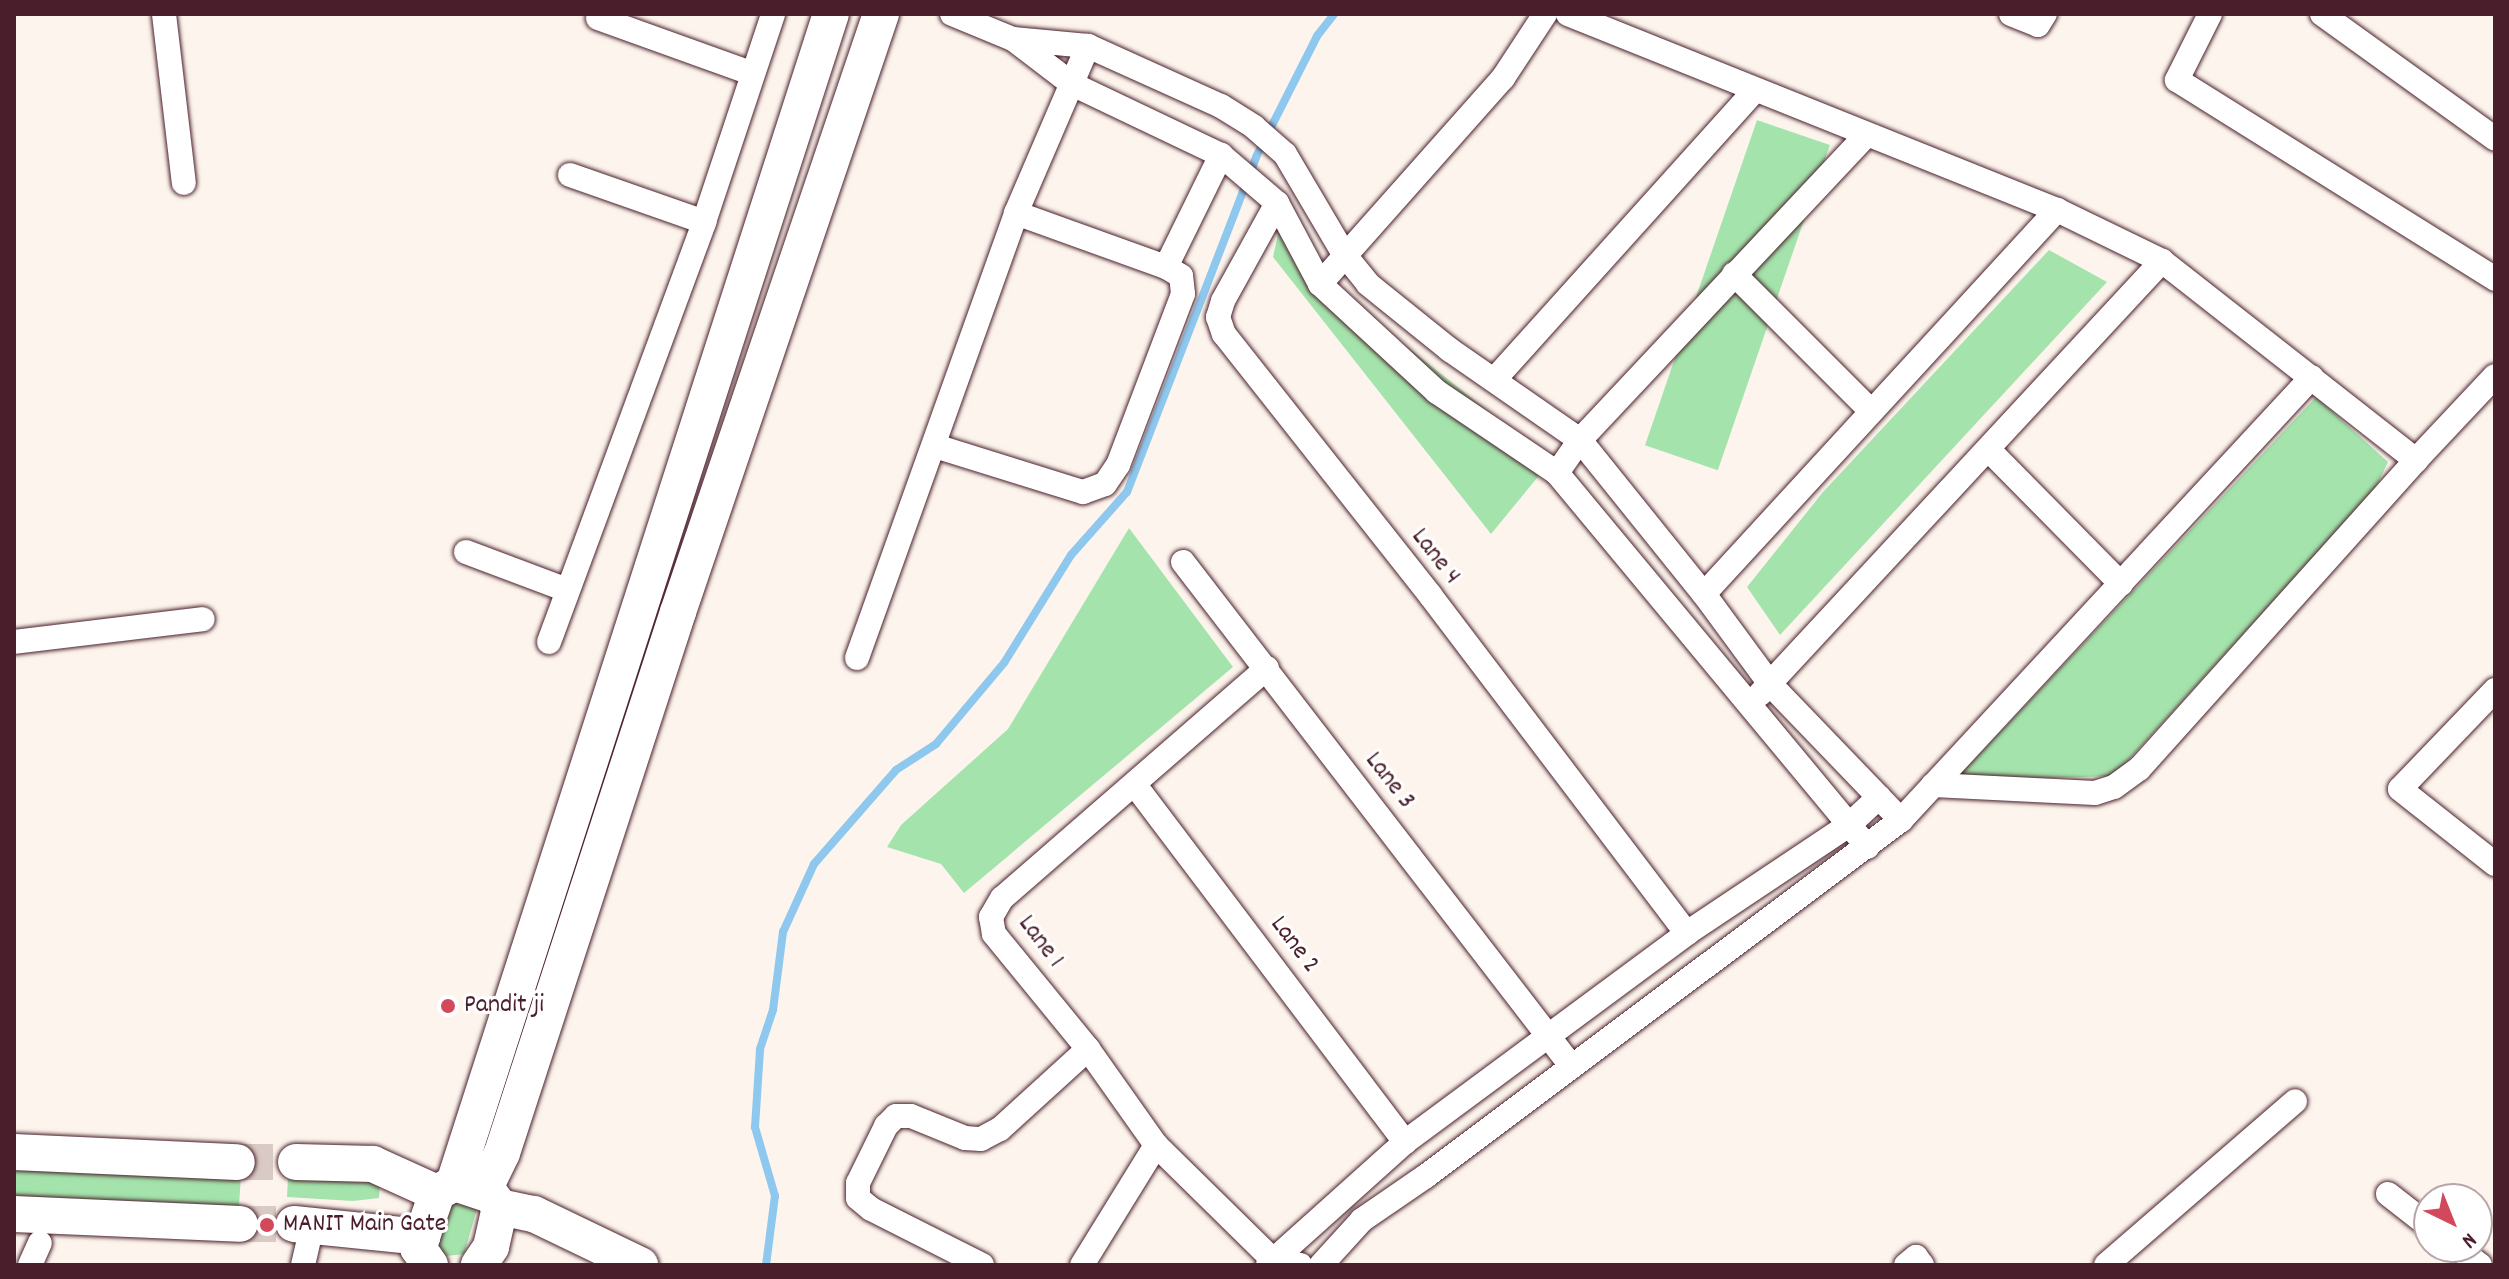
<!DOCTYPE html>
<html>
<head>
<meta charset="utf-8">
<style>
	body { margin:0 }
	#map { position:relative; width:2509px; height:1279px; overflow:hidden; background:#fdf5ed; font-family:Dekko,sans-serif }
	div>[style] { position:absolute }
	.green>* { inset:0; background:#a4e4ac; transform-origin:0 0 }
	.stream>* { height:8px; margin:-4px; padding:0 4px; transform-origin:4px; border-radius:4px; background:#8ec8ee }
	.secondary-tunnel>* { height:36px; margin-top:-18px; transform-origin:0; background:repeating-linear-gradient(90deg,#d9cac6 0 36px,transparent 0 54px) }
	.roads { filter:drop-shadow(0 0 2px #4a1f2b) drop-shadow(0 0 2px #4a1f2b) }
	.street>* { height:24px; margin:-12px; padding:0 12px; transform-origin:12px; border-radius:12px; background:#fff }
	.secondary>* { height:36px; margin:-18px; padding:0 18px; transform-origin:18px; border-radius:18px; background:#fff }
	.dots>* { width:22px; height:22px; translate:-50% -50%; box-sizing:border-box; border:4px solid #fff; border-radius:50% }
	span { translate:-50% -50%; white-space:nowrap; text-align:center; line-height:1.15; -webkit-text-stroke:6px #fff; paint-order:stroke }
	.street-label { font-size:26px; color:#4a1f2b }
	.poi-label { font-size:26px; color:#4a1f2b }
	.left { translate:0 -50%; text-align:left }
	.frame { position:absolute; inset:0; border:16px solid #4a1f2b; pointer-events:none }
	.north { position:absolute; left:2413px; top:1183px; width:80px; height:80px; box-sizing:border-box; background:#fff; border:2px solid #b7a5aa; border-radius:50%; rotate:137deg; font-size:22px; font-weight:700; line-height:32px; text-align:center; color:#4a1f2b }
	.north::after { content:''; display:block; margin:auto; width:28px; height:36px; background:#d1495b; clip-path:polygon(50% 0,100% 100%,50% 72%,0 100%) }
</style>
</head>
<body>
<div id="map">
	<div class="green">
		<i style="left:1757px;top:120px;width:77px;height:344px;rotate:19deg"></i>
		<i style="clip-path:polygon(1280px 225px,1324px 281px,1551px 461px,1491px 534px,1273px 257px)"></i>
		<i style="clip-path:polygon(2049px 250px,2107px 282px,1780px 635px,1747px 587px,1823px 492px)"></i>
		<i style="clip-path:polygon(2316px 397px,2388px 462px,2375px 489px,2114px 776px,1954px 781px)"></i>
		<i style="clip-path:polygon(1129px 528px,1233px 667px,964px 893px,941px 864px,887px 847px,901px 825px,1008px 729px)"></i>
		<i style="clip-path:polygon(14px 1160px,241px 1175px,239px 1206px,14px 1196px)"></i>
		<i style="clip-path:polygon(351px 1174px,380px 1183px,379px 1198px,353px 1201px,287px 1197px,288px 1177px)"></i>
		<i style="clip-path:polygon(451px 1199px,477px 1209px,464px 1254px,447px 1256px,433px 1245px)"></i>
	</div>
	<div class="stream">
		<i style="left:766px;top:1265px;width:70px;rotate:-82.6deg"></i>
		<i style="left:775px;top:1196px;width:72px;rotate:-106.2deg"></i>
		<i style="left:755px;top:1127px;width:78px;rotate:-86.3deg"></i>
		<i style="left:760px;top:1049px;width:41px;rotate:-71.6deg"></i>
		<i style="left:773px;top:1010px;width:79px;rotate:-82.7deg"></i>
		<i style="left:783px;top:932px;width:75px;rotate:-65.5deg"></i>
		<i style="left:814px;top:864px;width:125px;rotate:-48.9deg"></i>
		<i style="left:896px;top:770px;width:48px;rotate:-33deg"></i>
		<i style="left:936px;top:744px;width:106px;rotate:-50deg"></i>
		<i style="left:1004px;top:663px;width:127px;rotate:-58.2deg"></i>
		<i style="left:1071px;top:555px;width:84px;rotate:-48.4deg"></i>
		<i style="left:1127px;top:492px;width:359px;rotate:-68.9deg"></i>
		<i style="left:1256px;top:157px;width:136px;rotate:-63.2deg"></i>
		<i style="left:1317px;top:36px;width:28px;rotate:-52deg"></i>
	</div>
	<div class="secondary-tunnel">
		<i style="left:237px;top:1162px;width:59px"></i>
		<i style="left:240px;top:1224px;width:54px"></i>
	</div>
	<div class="roads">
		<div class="street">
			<i style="left:164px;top:14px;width:170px;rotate:83.3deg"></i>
			<i style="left:952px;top:14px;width:66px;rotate:22.3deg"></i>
			<i style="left:1013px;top:39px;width:75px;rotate:5.3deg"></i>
			<i style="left:1088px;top:46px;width:146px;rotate:24.3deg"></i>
			<i style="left:1221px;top:106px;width:39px;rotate:32deg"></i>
			<i style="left:1254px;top:127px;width:41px;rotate:41.1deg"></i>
			<i style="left:1285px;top:154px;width:116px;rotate:59.5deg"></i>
			<i style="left:1344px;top:254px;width:38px;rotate:51deg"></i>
			<i style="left:1368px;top:284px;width:105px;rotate:38.8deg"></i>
			<i style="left:1450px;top:350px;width:158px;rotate:34.7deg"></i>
			<i style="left:1580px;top:440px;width:198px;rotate:51.2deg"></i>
			<i style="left:1704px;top:594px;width:112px;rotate:53.7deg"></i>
			<i style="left:1770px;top:684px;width:189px;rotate:46.1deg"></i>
			<i style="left:1901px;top:820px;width:594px;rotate:143.15deg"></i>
			<i style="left:1426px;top:1176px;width:78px;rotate:145.5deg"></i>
			<i style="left:1362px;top:1220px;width:61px;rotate:132.3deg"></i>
			<i style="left:1568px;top:14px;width:527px;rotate:21.84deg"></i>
			<i style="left:2057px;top:210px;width:117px;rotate:25.9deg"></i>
			<i style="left:2162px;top:261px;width:323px;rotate:38.1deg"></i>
			<i style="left:2011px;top:14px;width:29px;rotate:22deg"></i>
			<i style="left:2038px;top:25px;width:13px;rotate:-58deg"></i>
			<i style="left:2210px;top:14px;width:74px;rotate:116.6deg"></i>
			<i style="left:2177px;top:80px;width:375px;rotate:32deg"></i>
			<i style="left:2322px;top:14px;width:213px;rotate:35.8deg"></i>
			<i style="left:598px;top:18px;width:163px;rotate:19.8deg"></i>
			<i style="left:1013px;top:39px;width:74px;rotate:37.3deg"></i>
			<i style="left:1072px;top:84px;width:165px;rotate:25.5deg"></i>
			<i style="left:1221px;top:155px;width:74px;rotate:40.6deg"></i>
			<i style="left:1277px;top:203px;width:92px;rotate:62deg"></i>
			<i style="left:1320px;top:284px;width:159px;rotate:42.7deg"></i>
			<i style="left:1437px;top:392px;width:145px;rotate:34deg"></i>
			<i style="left:1557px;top:473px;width:486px;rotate:50.3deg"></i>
			<i style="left:570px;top:175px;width:142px;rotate:19.3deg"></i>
			<i style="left:1277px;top:203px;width:112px;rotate:118.9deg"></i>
			<i style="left:1223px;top:301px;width:17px;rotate:107deg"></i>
			<i style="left:1218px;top:317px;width:18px;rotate:71deg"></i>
			<i style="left:1224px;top:334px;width:333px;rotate:51.7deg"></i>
			<i style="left:1430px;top:595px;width:425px;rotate:52.8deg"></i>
			<i style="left:1016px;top:213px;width:159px;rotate:19.8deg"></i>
			<i style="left:1734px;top:274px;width:192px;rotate:45deg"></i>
			<i style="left:1320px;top:284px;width:276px;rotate:-48.4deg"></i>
			<i style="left:1503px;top:78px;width:77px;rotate:-56.7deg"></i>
			<i style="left:1494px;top:380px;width:389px;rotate:-48deg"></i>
			<i style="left:935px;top:446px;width:155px;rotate:17.3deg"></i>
			<i style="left:1083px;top:492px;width:23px;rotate:-20deg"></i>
			<i style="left:1105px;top:484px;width:23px;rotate:-56deg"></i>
			<i style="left:1118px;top:465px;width:183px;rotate:-69.2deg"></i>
			<i style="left:1183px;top:294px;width:18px;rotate:-96deg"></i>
			<i style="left:1181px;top:276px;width:17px;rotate:-149deg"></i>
			<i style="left:1166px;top:267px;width:125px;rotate:-63.8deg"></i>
			<i style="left:1989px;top:450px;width:188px;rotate:45.4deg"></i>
			<i style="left:1557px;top:473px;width:40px;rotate:-55.1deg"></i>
			<i style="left:1580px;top:440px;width:418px;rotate:-46.8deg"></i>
			<i style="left:466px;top:552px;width:108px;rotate:20.6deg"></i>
			<i style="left:1183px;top:562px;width:637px;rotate:52.39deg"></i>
			<i style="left:1704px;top:594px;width:522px;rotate:-47.41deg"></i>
			<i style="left:14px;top:642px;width:190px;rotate:-6.9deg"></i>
			<i style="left:549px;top:642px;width:448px;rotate:-69.7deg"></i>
			<i style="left:704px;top:222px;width:219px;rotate:-71.6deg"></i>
			<i style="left:857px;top:658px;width:473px;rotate:-70.3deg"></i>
			<i style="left:1016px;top:213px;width:182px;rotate:-66.7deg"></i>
			<i style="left:1267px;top:668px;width:351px;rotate:139deg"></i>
			<i style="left:1002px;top:898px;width:22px;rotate:120deg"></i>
			<i style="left:991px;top:917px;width:17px;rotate:80deg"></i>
			<i style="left:994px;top:934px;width:149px;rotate:50.7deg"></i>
			<i style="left:1088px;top:1049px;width:118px;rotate:54.7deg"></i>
			<i style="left:1156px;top:1145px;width:163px;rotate:44.5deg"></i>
			<i style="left:1272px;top:1259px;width:29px;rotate:12deg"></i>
			<i style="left:2495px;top:690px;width:137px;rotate:133.8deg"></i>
			<i style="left:2400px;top:789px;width:121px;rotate:38.3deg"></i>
			<i style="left:1760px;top:694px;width:591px;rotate:-47.13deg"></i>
			<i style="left:1135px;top:785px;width:448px;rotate:52.9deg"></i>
			<i style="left:1933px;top:785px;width:162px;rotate:2.8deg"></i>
			<i style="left:2095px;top:793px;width:20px;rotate:-18deg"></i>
			<i style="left:2114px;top:787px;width:31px;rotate:-36deg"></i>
			<i style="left:2139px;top:769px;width:415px;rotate:-48.1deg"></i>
			<i style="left:2416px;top:460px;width:115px;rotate:-46.8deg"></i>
			<i style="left:1901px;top:820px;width:604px;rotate:-47.15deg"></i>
			<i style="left:2388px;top:1194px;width:52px;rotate:38deg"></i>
			<i style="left:2456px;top:1247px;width:30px;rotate:37deg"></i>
			<i style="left:30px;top:1265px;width:24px;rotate:-66deg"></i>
			<i style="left:303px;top:1265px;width:40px;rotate:-77deg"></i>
			<i style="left:982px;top:1265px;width:124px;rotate:-153.2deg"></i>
			<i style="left:871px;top:1209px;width:17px;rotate:-140deg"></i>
			<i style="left:858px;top:1198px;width:15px;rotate:-90deg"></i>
			<i style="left:858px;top:1183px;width:64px;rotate:-63.8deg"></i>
			<i style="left:886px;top:1126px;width:14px;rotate:-45deg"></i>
			<i style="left:896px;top:1116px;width:15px"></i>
			<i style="left:911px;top:1116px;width:58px;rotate:22.2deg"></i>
			<i style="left:965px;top:1138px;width:16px;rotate:4deg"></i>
			<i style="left:981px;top:1139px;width:21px;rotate:-28deg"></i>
			<i style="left:1000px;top:1129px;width:119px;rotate:-42.3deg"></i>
			<i style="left:1082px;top:1265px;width:141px;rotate:-58.3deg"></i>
			<i style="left:1268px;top:1265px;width:184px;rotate:-41.9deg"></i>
			<i style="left:1405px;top:1142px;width:351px;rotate:-36.5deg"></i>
			<i style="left:1687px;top:933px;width:195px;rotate:-33.7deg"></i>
			<i style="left:1849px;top:825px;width:41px;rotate:-43deg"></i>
			<i style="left:1906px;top:1265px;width:13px;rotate:-39deg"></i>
			<i style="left:1916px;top:1257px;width:10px;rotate:53deg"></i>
			<i style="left:2106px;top:1265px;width:250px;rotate:-40.9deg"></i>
		</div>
		<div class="secondary">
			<i style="left:14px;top:1152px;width:223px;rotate:2.6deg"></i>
			<i style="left:296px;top:1162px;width:77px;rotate:1.5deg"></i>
			<i style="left:373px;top:1164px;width:70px;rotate:24.4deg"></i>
			<i style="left:454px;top:1183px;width:1228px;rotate:-72.13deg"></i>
			<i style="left:483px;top:1192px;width:43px;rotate:-64deg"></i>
			<i style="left:502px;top:1153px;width:569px;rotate:-71.98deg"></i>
			<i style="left:678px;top:612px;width:632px;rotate:-71.25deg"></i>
			<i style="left:500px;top:1207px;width:35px;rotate:12deg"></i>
			<i style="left:534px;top:1214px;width:118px;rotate:25.7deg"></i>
			<i style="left:14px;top:1214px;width:226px;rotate:2.5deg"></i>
			<i style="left:294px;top:1224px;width:129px;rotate:5.8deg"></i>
			<i style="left:430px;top:1265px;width:21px;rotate:-125deg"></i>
			<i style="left:418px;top:1248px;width:58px;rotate:-70.9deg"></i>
			<i style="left:437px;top:1193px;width:20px;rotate:-30deg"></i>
			<i style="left:454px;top:1183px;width:39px;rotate:18deg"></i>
			<i style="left:491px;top:1195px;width:15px;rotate:53deg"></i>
			<i style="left:500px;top:1207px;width:41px;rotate:102.7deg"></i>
			<i style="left:491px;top:1247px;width:22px;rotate:124deg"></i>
		</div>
	</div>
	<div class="dots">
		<i style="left:448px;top:1006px;background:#d1495b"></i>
		<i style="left:267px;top:1225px;background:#d1495b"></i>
	</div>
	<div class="street-label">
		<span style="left:1435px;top:557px;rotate:52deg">Lane 4</span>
		<span style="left:1389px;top:781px;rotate:52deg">Lane 3</span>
		<span style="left:1040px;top:942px;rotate:53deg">Lane 1</span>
		<span style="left:1294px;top:945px;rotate:53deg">Lane 2</span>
	</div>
	<div class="poi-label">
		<span class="left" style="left:464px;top:1006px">Pandit ji</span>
		<span class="left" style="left:283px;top:1225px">MANIT Main Gate</span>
	</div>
	<div class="frame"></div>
	<div class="north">N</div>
</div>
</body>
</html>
